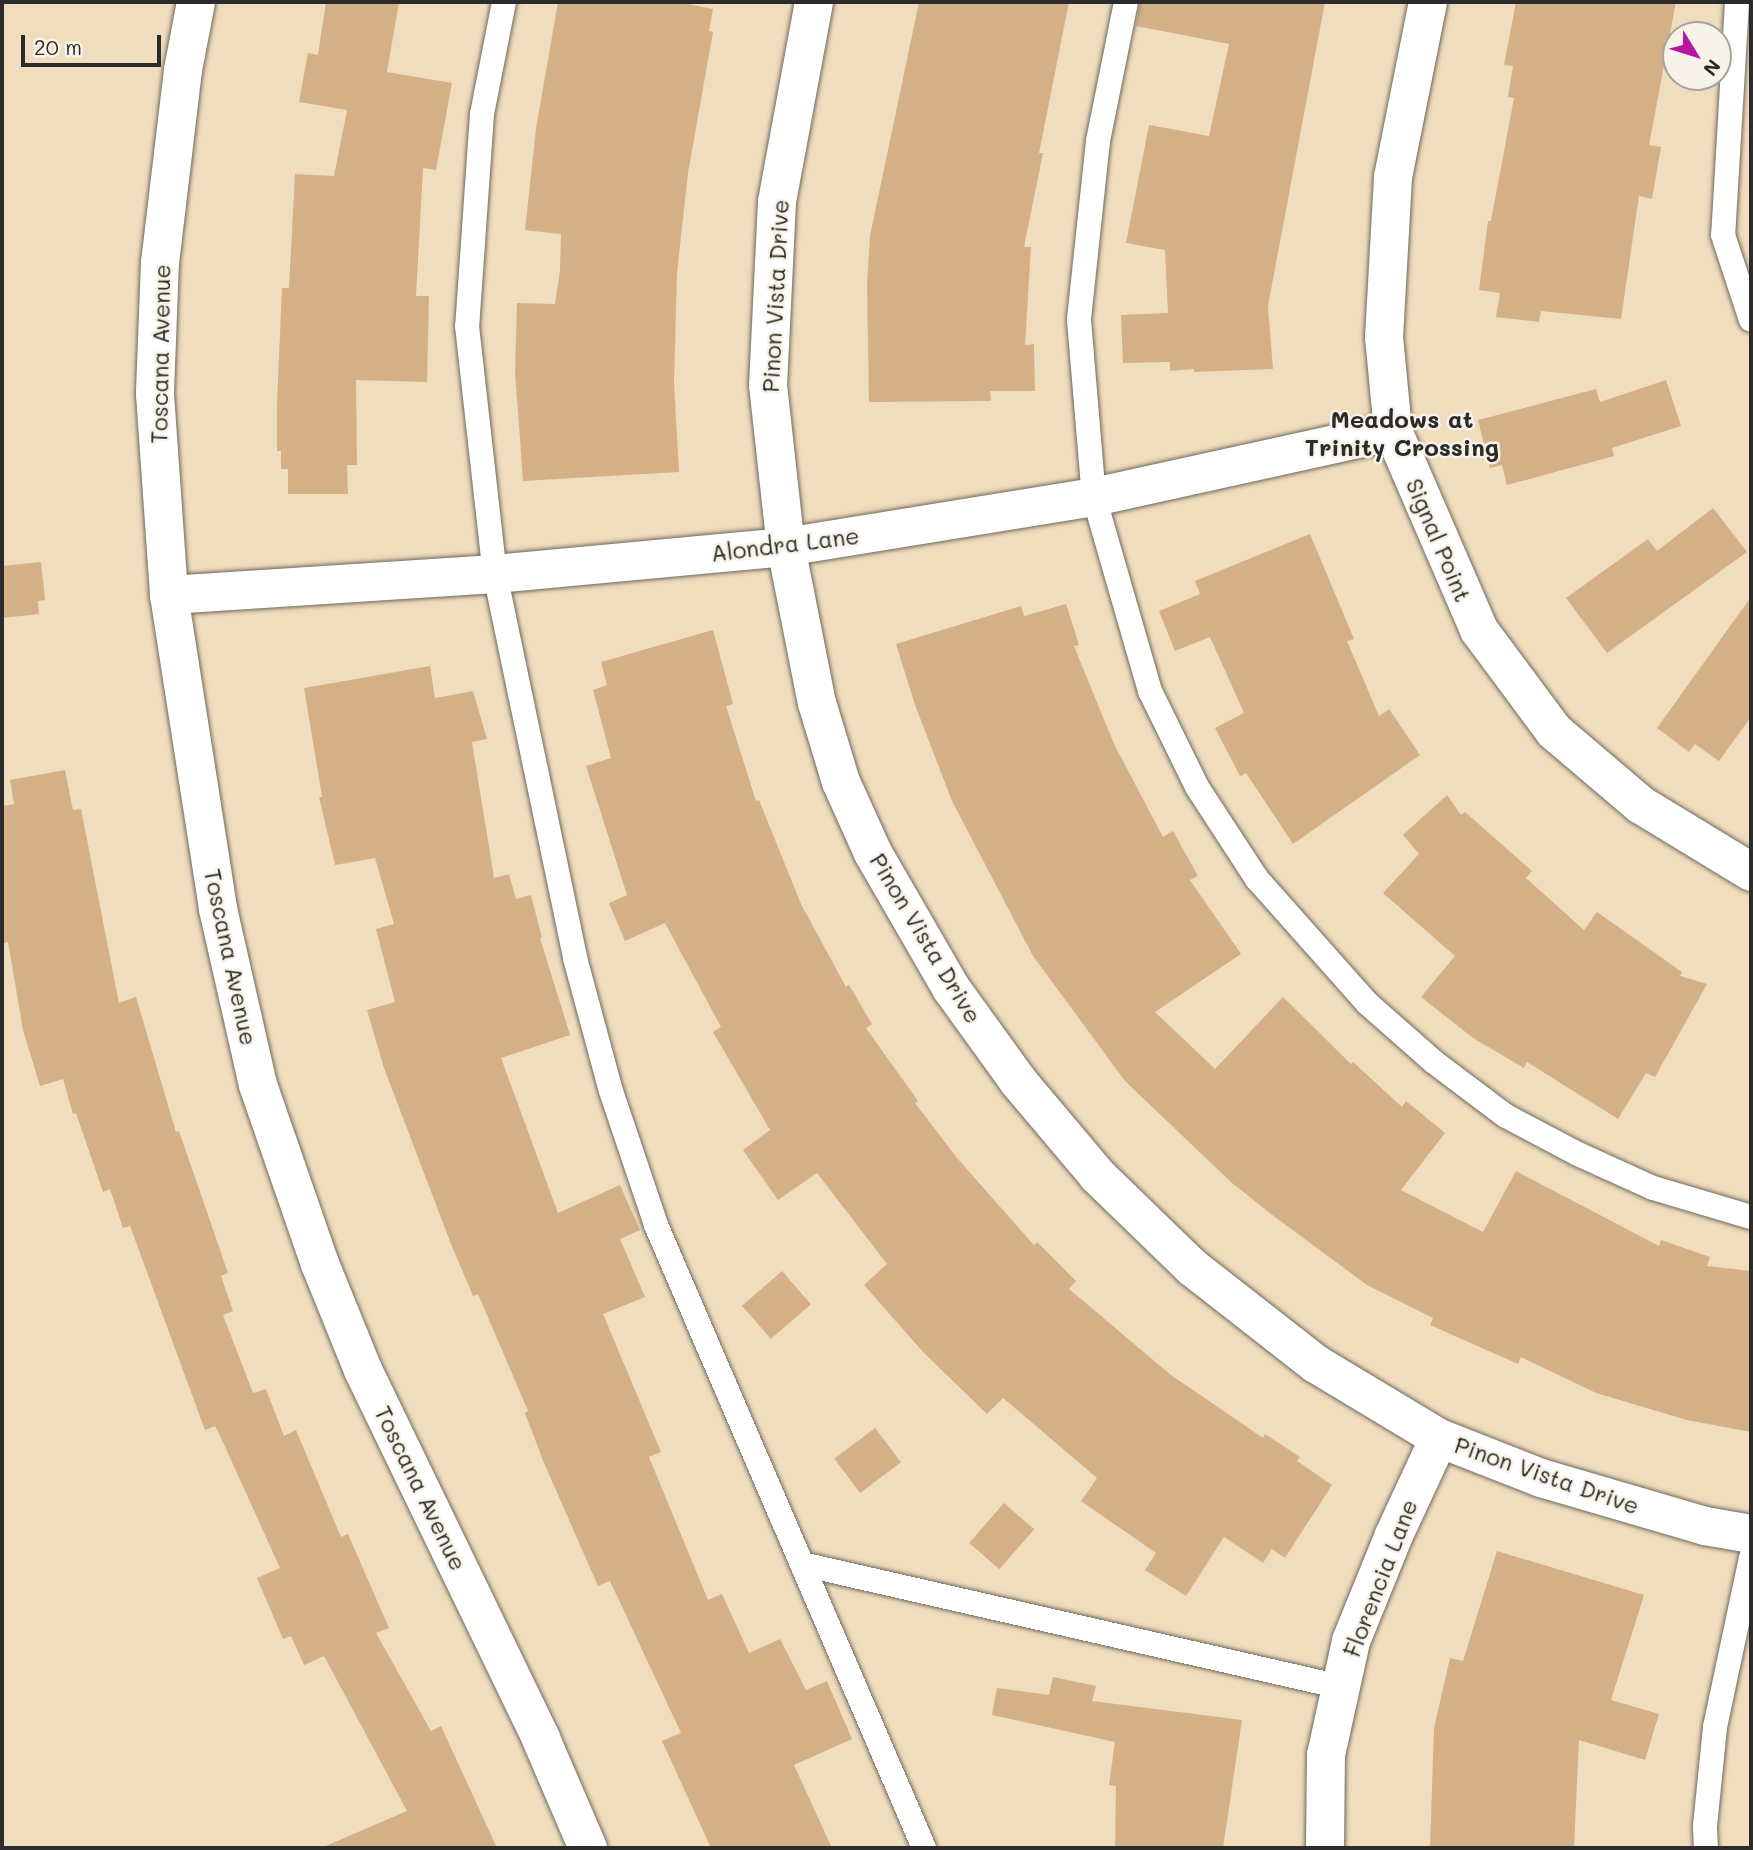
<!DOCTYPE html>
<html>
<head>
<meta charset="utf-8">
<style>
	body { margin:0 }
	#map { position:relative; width:1753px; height:1850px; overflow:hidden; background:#f0ddbd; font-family:Mali,sans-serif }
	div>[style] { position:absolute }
	.building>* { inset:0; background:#d4b087; transform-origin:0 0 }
	.roads { filter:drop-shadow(0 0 2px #70695e) drop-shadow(0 0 2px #70695e) }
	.service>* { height:24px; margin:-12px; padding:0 12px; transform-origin:12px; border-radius:12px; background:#fff }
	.minor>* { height:38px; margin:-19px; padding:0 19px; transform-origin:19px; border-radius:19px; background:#fff }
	span { translate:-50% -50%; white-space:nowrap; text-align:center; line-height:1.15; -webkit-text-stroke:5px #f7f3e8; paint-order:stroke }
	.street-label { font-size:23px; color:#2b2b2b }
	.neighbourhood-label { font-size:24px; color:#2b2b2b; font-weight:700 }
	.frame { position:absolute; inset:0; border:4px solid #2b2b2b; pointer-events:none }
	.north { position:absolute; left:1662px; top:21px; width:70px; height:70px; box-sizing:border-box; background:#f7f3e8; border:2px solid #a5a39c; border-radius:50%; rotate:128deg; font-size:19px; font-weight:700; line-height:28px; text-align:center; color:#2b2b2b }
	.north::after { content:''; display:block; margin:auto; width:24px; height:32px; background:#b5179e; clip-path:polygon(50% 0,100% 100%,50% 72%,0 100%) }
	.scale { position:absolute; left:21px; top:35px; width:140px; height:32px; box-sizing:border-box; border:4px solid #2b2b2b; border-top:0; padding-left:9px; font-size:21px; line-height:24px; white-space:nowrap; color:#2b2b2b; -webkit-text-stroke:5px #f7f3e8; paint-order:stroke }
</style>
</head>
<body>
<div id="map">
	<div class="building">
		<i style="clip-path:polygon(326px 2px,399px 2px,387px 72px,452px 83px,436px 170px,423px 168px,416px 296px,429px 296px,427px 382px,356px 380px,357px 465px,347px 465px,348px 494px,288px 494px,288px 469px,281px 469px,281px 451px,277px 451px,277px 403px,282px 288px,289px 288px,295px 174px,334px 176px,347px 110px,299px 102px,308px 53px,318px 55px)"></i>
		<i style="clip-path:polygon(558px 2px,677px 2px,713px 9px,709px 31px,713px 32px,688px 173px,677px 273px,674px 383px,679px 472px,523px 481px,515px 371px,517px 303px,555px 304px,560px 270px,561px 234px,525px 230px,536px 129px)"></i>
		<i style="clip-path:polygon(919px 2px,1069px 2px,1039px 153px,1043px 153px,1024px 247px,1031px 247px,1025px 345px,1034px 344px,1035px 391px,990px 391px,991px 401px,869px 402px,867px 285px,870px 236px)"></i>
		<i style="clip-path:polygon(1140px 2px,1325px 2px,1268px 306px,1273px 369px,1194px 372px,1194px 369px,1170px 371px,1170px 362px,1123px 363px,1121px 315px,1168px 313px,1165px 250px,1126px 243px,1149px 125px,1209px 136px,1229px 44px,1136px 26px)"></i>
		<i style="clip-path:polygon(1516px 2px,1676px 2px,1649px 145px,1661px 147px,1652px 199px,1639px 196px,1621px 319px,1541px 311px,1539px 322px,1496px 317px,1500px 293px,1479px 290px,1488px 221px,1491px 221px,1514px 98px,1508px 97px,1513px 66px,1504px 65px)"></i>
		<i style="clip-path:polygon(1666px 380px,1681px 426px,1612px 448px,1614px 456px,1507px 485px,1502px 465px,1490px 468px,1478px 420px,1596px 389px,1600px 402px)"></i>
		<i style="clip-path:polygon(1713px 508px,1747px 552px,1607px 653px,1566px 598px,1648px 539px,1657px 551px)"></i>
		<i style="clip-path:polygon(1310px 534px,1354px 639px,1347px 641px,1379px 716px,1389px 709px,1420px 755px,1293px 844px,1246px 773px,1240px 776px,1215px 728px,1244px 713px,1210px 637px,1175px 651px,1159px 611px,1200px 594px,1195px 581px)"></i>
		<i style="clip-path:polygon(41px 562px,45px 600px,38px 601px,39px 614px,2px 618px,2px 566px)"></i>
		<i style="clip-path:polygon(1751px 597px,1751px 717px,1719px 761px,1695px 744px,1689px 752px,1657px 728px)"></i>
		<i style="clip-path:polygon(1066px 604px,1079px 645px,1074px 646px,1114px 744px,1163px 837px,1173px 831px,1198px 876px,1190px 880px,1241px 954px,1155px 1012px,1215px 1069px,1283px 997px,1351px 1064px,1353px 1062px,1402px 1107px,1406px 1101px,1445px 1133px,1401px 1190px,1483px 1232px,1516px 1171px,1659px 1246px,1661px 1240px,1710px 1257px,1707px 1266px,1751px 1271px,1751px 1432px,1687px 1420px,1596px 1393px,1521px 1357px,1518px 1364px,1430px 1325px,1433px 1318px,1367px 1285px,1271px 1214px,1232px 1183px,1125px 1081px,1033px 956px,952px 801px,915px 705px,896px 644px,1021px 606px,1024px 616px)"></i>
		<i style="clip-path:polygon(713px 630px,733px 704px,726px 706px,756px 801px,759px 800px,801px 904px,846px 987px,849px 985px,872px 1024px,866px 1028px,918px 1101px,915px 1103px,957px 1158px,1034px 1245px,1037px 1242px,1076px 1281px,1069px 1289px,1171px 1375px,1263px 1438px,1265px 1434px,1300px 1457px,1297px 1461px,1332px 1485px,1285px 1558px,1272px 1549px,1263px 1563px,1224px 1537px,1186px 1596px,1145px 1570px,1156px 1553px,1081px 1501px,1097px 1478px,1003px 1398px,987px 1414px,923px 1352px,864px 1285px,887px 1264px,817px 1173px,778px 1200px,743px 1150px,770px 1130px,713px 1032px,721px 1027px,665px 923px,625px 941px,609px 903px,627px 895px,586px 766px,611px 758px,593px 690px,607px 685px,601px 662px)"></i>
		<i style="clip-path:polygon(430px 666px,435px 698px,473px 691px,487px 739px,472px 742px,494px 878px,509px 874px,516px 899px,531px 895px,542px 938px,540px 938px,570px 1035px,501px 1058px,558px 1213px,620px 1185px,640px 1230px,620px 1239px,645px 1297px,603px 1314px,661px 1452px,649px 1457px,708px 1600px,722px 1594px,749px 1653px,780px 1639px,806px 1690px,827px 1681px,852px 1739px,794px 1765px,832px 1848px,711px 1848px,662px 1741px,681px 1733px,610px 1581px,598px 1586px,544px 1463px,525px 1413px,528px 1411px,478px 1294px,473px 1296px,451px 1244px,384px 1068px,367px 1010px,395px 1002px,376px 929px,394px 924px,375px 858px,335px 865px,319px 797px,322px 797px,304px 688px)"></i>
		<i style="clip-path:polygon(65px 770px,73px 810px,81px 809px,119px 1003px,136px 997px,176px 1132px,179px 1131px,228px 1273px,221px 1276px,233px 1311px,223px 1315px,253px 1393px,266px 1389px,284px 1436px,296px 1430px,341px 1537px,348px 1534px,389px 1628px,376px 1633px,431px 1731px,441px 1726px,497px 1848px,321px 1848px,407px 1811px,324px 1656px,304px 1665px,291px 1636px,283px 1639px,257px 1578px,280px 1568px,221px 1438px,215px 1426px,205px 1430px,130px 1226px,123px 1228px,110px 1189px,103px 1192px,76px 1113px,73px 1114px,63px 1079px,40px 1086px,23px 1030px,8px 942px,2px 944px,2px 806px,14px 804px,10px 780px)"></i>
		<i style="clip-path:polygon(1447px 795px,1461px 815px,1465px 812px,1532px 871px,1526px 878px,1584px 930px,1597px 912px,1682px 972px,1680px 976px,1707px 984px,1655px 1077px,1646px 1073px,1618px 1119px,1527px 1062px,1524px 1068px,1473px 1038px,1421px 997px,1455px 956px,1383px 893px,1419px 854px,1403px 835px)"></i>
		<i style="left:782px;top:1271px;width:44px;height:53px;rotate:49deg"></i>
		<i style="left:875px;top:1428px;width:43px;height:51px;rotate:53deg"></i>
		<i style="left:1004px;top:1503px;width:40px;height:53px;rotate:41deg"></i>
		<i style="clip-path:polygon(1497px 1551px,1644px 1595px,1611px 1700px,1659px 1714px,1645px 1760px,1579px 1740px,1574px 1848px,1430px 1848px,1434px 1728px,1450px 1658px,1463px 1661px)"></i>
		<i style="clip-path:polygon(1053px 1677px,1096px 1686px,1092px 1701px,1242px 1720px,1223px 1848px,1115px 1848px,1116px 1786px,1109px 1785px,1115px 1742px,992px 1715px,997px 1688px,1049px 1695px)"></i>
	</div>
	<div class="roads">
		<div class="service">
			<i style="left:504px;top:2px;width:114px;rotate:101.1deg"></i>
			<i style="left:482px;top:114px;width:213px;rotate:94deg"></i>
			<i style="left:467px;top:326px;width:250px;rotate:83.6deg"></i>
			<i style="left:495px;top:574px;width:392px;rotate:78.2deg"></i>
			<i style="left:575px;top:958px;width:138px;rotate:74.9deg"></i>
			<i style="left:611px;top:1091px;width:141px;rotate:71.4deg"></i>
			<i style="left:656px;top:1225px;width:678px;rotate:66.72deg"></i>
			<i style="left:1126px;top:2px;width:142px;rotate:101.4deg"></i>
			<i style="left:1098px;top:141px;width:180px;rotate:96.1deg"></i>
			<i style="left:1079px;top:320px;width:178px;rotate:85.2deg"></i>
			<i style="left:1094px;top:497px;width:202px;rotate:73.9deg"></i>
			<i style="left:1150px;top:691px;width:107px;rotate:63.9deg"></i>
			<i style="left:1197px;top:787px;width:110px;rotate:56.9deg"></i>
			<i style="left:1257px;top:879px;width:166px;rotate:48.4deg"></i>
			<i style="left:1367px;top:1003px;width:89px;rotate:41.4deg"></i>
			<i style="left:1434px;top:1062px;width:90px;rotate:36.9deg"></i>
			<i style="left:1506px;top:1116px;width:81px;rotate:27.8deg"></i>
			<i style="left:1578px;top:1154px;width:82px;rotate:24.4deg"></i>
			<i style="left:1653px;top:1188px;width:102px;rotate:16.5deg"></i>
			<i style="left:1737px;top:2px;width:233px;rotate:93.4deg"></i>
			<i style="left:1723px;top:235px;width:89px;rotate:71.8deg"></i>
			<i style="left:802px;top:1564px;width:553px;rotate:12.85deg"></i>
			<i style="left:1706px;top:1848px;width:22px;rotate:-93deg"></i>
			<i style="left:1705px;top:1826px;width:100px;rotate:-84.2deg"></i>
			<i style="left:1715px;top:1727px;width:173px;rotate:-78deg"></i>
		</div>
		<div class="minor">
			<i style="left:196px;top:2px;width:69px;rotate:100.8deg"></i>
			<i style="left:183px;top:70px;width:193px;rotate:96.8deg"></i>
			<i style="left:160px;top:262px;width:132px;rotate:92.2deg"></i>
			<i style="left:155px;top:394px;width:201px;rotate:86deg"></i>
			<i style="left:169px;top:595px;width:318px;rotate:81.1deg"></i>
			<i style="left:218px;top:909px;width:180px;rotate:77.2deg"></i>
			<i style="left:258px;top:1085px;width:189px;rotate:70.9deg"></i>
			<i style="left:320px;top:1264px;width:114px;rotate:67.9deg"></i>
			<i style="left:363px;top:1370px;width:410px;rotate:64.2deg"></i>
			<i style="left:541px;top:1739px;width:119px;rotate:66.7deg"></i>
			<i style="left:814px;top:2px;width:203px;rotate:100.5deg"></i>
			<i style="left:777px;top:202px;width:183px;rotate:92.8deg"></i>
			<i style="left:768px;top:385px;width:163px;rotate:83.7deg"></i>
			<i style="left:786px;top:547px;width:159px;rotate:78.8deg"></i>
			<i style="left:817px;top:703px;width:83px;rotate:73.1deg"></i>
			<i style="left:841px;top:782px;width:78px;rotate:65.7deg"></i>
			<i style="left:873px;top:853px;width:156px;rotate:60deg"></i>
			<i style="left:951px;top:988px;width:115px;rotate:54.2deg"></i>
			<i style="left:1018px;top:1081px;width:124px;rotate:49.9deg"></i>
			<i style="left:1098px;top:1176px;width:132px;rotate:44.1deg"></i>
			<i style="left:1193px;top:1268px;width:156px;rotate:38deg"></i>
			<i style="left:1316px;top:1364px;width:144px;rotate:31deg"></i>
			<i style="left:1439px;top:1438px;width:110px;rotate:21.4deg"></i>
			<i style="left:1541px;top:1478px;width:171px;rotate:16.3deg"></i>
			<i style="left:1705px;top:1526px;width:47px;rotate:9.9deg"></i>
			<i style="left:1428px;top:2px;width:178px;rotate:101.3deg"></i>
			<i style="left:1393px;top:177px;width:160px;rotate:93.2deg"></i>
			<i style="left:1384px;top:337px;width:94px;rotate:84.5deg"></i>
			<i style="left:1393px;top:431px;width:217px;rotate:66.6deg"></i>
			<i style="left:1479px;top:630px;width:126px;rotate:53.4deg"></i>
			<i style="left:1554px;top:731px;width:114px;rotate:40.4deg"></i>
			<i style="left:1641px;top:805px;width:129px;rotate:31.3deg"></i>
			<i style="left:169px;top:595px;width:327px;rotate:-3.7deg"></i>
			<i style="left:495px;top:574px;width:292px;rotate:-5.3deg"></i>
			<i style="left:786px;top:547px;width:312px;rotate:-9.2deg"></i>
			<i style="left:1094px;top:497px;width:306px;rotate:-12.4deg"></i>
			<i style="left:1325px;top:1848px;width:93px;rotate:-89.4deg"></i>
			<i style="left:1326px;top:1755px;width:117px;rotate:-77.6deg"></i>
			<i style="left:1351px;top:1641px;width:114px;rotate:-67.9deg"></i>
			<i style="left:1394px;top:1535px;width:107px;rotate:-65.1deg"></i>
		</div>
	</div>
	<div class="street-label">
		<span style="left:775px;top:296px;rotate:-87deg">Pinon Vista Drive</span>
		<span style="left:160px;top:354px;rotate:-89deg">Toscana Avenue</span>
		<span style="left:1439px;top:540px;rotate:67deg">Signal Point</span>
		<span style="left:785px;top:544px;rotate:-7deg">Alondra Lane</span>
		<span style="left:926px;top:938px;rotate:59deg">Pinon Vista Drive</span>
		<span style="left:231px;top:957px;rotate:78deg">Toscana Avenue</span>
		<span style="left:1547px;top:1475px;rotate:19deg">Pinon Vista Drive</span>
		<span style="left:421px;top:1488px;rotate:64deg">Toscana Avenue</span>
		<span style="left:1380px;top:1578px;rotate:-69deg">Florencia Lane</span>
	</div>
	<div class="neighbourhood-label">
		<span style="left:1402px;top:433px">Meadows at<br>Trinity Crossing</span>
	</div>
	<div class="frame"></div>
	<div class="north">N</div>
	<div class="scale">20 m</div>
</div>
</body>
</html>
